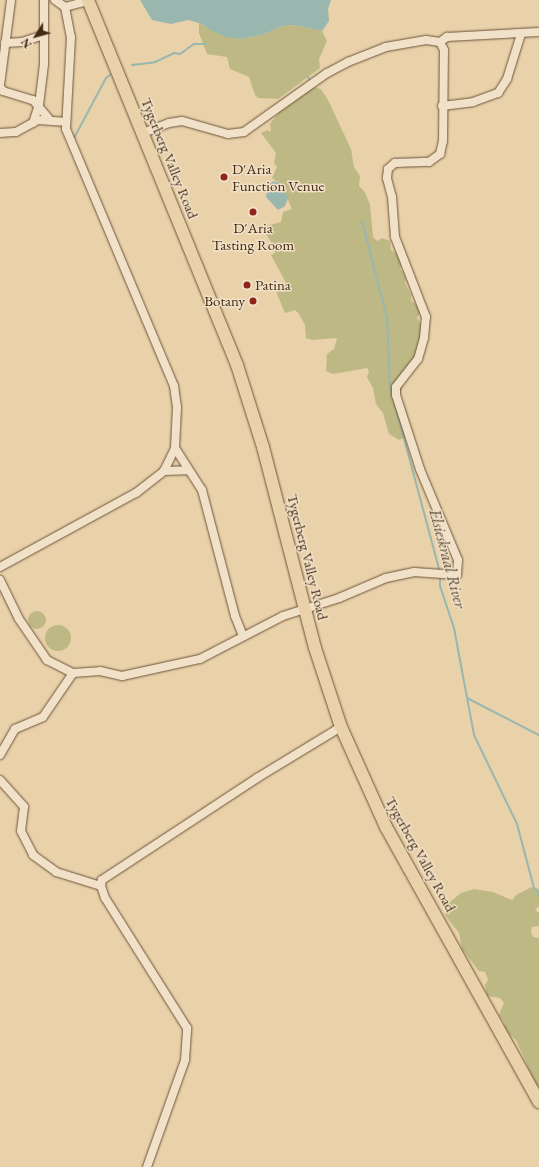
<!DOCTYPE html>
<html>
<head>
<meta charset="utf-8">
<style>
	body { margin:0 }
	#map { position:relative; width:539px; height:1167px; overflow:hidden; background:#e9d1aa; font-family:"EB Garamond",serif }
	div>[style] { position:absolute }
	.green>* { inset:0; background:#beb984 }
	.round { border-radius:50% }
	.water>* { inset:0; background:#99b6af }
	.stream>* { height:2px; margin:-1px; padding:0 1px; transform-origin:1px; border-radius:1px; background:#99b6af }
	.roads { filter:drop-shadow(0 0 1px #6d5439) drop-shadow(0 0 1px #6d5439) }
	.street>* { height:8px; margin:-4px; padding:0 4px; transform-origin:4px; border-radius:4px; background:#f1e1c8 }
	.primary>* { height:12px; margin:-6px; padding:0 6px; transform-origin:6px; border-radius:6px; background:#e9d1aa }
	.dots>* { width:11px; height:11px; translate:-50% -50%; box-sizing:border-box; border:2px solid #f1e1c8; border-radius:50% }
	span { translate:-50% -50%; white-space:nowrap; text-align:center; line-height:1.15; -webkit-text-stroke:3px #f1e1c8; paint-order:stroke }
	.street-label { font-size:15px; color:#442a13 }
	.poi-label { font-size:15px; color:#442a13 }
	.left { translate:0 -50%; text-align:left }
	.right { translate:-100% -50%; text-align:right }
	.water-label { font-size:16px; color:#554632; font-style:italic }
	.north { position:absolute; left:16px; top:16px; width:40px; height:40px; -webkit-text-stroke:3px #f1e1c8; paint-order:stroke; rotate:233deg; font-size:11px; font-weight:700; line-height:16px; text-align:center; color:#442a13 }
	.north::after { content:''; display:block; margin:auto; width:14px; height:18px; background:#442a13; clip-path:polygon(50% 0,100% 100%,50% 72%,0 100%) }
</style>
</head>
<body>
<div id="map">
	<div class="green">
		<i style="clip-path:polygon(199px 23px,229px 38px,242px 39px,265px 34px,282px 26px,295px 25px,322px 31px,327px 41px,319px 59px,320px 68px,278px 99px,258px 98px,255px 95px,249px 77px,230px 69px,227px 57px,207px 54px,199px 33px)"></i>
		<i style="clip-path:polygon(313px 87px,321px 89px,328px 100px,351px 149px,354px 167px,360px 176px,359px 186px,365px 192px,370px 205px,373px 237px,377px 241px,382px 238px,390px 241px,391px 250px,399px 255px,403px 264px,400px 268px,406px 278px,405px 283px,411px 295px,411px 301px,419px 306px,420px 313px,417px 318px,423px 329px,414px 369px,404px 383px,400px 394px,408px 417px,406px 437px,399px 440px,389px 434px,383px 413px,376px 404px,373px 388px,367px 377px,369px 371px,367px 368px,333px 374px,326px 371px,327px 354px,334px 349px,337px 338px,312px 340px,306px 338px,305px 325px,299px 314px,295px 310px,285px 313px,275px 289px,286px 283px,271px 255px,275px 253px,275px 249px,262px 227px,281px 222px,283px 212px,292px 209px,281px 184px,272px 178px,277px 167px,274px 163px,276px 153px,261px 133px,267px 130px,271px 132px,270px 124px,280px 111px)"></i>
		<i class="round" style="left:28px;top:611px;width:18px;height:18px"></i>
		<i class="round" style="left:45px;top:625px;width:26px;height:26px"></i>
		<i style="clip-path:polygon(532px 887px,539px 889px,539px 906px,535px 910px,539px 913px,539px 926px,532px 927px,531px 932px,533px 937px,539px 938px,539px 1092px,516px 1040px,504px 1029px,505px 1023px,499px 1015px,504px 1003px,500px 998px,487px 996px,485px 985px,488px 980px,485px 972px,479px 971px,462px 949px,459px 933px,445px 915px,450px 902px,461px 893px,474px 889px,493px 892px,512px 900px,516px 895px)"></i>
	</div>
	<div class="water">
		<i style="clip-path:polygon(140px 0,331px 0,328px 9px,329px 21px,322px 31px,295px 25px,282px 26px,265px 34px,242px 39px,229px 38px,212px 31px,202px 24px,188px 20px,171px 24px,152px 20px)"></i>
		<i style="clip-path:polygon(274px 181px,281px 184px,288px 198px,285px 206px,278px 210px,266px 197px,268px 185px)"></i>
	</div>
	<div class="stream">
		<i style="left:132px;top:65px;width:23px;rotate:-7deg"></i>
		<i style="left:155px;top:62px;width:21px;rotate:-25deg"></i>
		<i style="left:174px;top:53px;width:6px;rotate:9deg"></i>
		<i style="left:180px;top:54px;width:17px;rotate:-36deg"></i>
		<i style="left:194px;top:44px;width:12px"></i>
		<i style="left:308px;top:77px;width:7px;rotate:63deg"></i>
		<i style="left:73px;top:140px;width:70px;rotate:-62deg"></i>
		<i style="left:106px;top:78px;width:5px;rotate:-37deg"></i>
		<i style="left:362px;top:221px;width:100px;rotate:75.5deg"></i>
		<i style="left:387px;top:318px;width:68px;rotate:87.5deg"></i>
		<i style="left:390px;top:386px;width:193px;rotate:75deg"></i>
		<i style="left:440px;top:577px;width:9px;rotate:90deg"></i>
		<i style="left:440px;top:586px;width:44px;rotate:71.6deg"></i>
		<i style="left:454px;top:628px;width:109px;rotate:79.4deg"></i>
		<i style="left:474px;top:735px;width:99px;rotate:64.2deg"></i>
		<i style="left:517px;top:824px;width:66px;rotate:75.1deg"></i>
		<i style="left:534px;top:888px;width:9px;rotate:54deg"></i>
		<i style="left:467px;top:698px;width:81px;rotate:27.2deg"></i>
	</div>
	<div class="roads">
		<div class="street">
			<i style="left:55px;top:0;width:12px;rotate:35deg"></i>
			<i style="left:65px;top:7px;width:31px;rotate:79deg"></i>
			<i style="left:71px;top:37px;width:92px;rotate:93.1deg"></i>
			<i style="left:66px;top:129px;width:279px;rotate:67.2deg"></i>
			<i style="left:174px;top:386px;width:21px;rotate:82deg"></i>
			<i style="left:177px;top:407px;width:41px;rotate:92.8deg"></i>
			<i style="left:175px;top:448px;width:50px;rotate:57.3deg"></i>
			<i style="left:202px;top:490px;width:130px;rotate:75.3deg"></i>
			<i style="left:235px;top:616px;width:22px;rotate:68deg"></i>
			<i style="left:65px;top:7px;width:24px;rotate:-15deg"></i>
			<i style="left:440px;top:42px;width:9px;rotate:-36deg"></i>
			<i style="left:447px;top:37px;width:92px;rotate:-3.1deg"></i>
			<i style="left:5px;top:43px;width:17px;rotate:-3deg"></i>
			<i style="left:22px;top:42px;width:23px;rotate:-18deg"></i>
			<i style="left:0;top:85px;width:86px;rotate:-82.6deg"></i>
			<i style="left:0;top:87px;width:5px;rotate:53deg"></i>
			<i style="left:3px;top:91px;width:31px;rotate:17deg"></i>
			<i style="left:33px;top:100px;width:26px;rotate:50deg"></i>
			<i style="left:442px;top:106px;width:31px;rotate:-7deg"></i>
			<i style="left:473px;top:102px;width:27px;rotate:-20deg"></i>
			<i style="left:498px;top:93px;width:17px;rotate:-57deg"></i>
			<i style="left:507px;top:79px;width:47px;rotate:-72.7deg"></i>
			<i style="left:33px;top:123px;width:19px;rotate:-72deg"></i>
			<i style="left:39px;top:105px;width:41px;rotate:-83deg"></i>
			<i style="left:44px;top:64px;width:64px;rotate:-90deg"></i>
			<i style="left:0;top:133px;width:16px;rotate:-4deg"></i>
			<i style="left:16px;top:132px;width:25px;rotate:-29deg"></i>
			<i style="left:38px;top:120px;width:26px;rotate:4deg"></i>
			<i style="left:164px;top:471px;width:24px;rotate:-2deg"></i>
			<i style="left:0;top:567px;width:155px;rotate:-28.6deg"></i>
			<i style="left:136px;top:493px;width:36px;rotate:-38deg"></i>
			<i style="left:164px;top:471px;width:25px;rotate:-64deg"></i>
			<i style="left:0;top:580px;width:43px;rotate:64deg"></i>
			<i style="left:19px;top:619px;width:50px;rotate:55.7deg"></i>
			<i style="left:47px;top:660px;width:29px;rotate:27deg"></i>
			<i style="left:73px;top:673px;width:27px;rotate:-4deg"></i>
			<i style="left:100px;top:671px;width:23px;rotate:13deg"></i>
			<i style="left:122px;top:676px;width:80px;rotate:-12.3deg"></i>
			<i style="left:200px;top:659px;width:93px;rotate:-27.4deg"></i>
			<i style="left:283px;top:616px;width:59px;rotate:-17.8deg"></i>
			<i style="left:339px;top:598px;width:51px;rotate:-23.1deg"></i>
			<i style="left:386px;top:578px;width:29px;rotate:-12deg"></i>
			<i style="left:414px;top:572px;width:43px;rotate:4deg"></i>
			<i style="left:457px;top:575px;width:15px;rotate:-86deg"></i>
			<i style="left:458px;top:560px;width:99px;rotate:-112.7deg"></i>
			<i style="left:420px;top:469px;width:78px;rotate:-108deg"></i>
			<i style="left:396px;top:395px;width:8px;rotate:-90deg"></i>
			<i style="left:396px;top:387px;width:36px;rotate:-52deg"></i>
			<i style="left:418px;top:359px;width:22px;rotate:-74deg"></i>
			<i style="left:424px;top:338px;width:21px;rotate:-85deg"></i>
			<i style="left:426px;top:317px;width:86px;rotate:-111.2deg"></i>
			<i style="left:395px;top:237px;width:40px;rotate:-94.3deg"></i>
			<i style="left:392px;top:197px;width:20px;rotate:-105deg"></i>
			<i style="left:387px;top:178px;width:9px;rotate:-84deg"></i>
			<i style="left:388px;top:169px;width:9px;rotate:-41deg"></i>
			<i style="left:395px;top:163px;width:34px;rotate:-2deg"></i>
			<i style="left:429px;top:162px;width:14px;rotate:-36deg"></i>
			<i style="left:440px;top:154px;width:13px;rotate:-77deg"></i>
			<i style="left:443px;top:141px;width:91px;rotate:-89.4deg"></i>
			<i style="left:444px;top:50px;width:9px;rotate:-117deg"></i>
			<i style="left:440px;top:42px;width:14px;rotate:-172deg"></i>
			<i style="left:426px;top:40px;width:41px;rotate:170.1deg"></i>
			<i style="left:386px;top:47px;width:41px;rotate:158.5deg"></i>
			<i style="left:348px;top:62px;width:24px;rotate:152deg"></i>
			<i style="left:327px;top:73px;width:102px;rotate:144.6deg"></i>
			<i style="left:244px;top:132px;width:16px;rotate:173deg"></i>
			<i style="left:228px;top:134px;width:48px;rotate:-164.2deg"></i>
			<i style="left:182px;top:121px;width:13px;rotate:171deg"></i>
			<i style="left:169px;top:123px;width:28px;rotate:159deg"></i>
			<i style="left:0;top:755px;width:30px;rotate:-60deg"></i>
			<i style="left:15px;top:729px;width:30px;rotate:-23deg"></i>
			<i style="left:43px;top:717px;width:53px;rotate:-55.7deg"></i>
			<i style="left:0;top:780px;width:36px;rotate:48deg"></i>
			<i style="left:24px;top:807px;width:24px;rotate:97deg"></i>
			<i style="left:21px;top:831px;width:27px;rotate:63deg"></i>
			<i style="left:33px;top:855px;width:29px;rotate:36deg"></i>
			<i style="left:56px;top:872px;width:47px;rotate:17.3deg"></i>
			<i style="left:147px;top:1167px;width:114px;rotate:-70.4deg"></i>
			<i style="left:185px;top:1060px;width:32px;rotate:-86deg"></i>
			<i style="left:187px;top:1028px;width:154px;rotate:-122.2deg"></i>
			<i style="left:105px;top:898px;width:13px;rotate:-108deg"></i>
			<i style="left:101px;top:886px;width:6px;rotate:-81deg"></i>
			<i style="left:102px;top:880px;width:186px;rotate:-33.3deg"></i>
			<i style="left:257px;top:778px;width:98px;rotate:-31.3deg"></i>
		</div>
		<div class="primary">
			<i style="left:88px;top:0;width:394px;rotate:67.8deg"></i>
			<i style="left:237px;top:365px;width:86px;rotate:72.4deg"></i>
			<i style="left:263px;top:447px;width:208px;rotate:75.5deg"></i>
			<i style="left:315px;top:648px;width:83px;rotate:71.8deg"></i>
			<i style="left:341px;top:727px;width:110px;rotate:65.8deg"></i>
			<i style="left:386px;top:827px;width:315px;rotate:60.9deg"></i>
		</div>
	</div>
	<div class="dots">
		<i style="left:224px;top:177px;background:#8f2418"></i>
		<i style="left:253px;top:212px;background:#8f2418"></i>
		<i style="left:247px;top:285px;background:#8f2418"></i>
		<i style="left:253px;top:301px;background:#8f2418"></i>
	</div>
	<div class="street-label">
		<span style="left:170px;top:158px;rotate:68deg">Tygerberg Valley Road</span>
		<span style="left:308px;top:557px;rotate:76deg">Tygerberg Valley Road</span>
		<span style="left:421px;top:854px;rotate:61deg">Tygerberg Valley Road</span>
	</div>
	<div class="poi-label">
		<span class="left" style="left:232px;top:177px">D'Aria<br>Function Venue</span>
		<span style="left:253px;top:236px">D'Aria<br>Tasting Room</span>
		<span class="left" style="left:255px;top:285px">Patina</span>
		<span class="right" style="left:245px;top:301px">Botany</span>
	</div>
	<div class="water-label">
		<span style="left:447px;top:559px;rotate:75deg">Elsieskraal River</span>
	</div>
	<div class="north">N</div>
</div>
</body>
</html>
